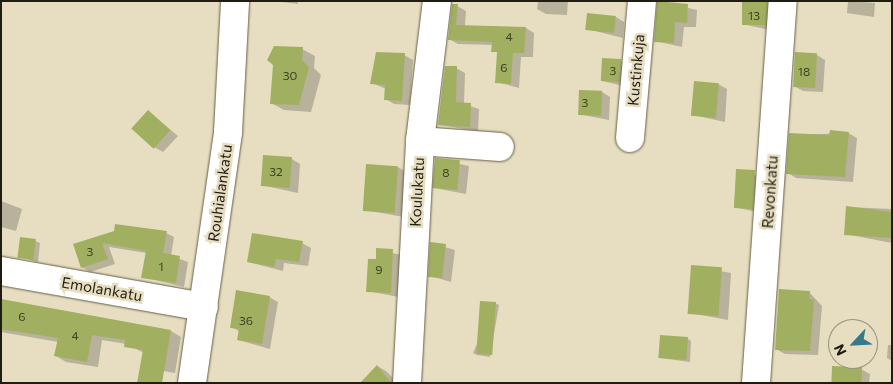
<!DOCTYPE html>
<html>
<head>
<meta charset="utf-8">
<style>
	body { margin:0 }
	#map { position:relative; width:893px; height:384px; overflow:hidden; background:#e7dec2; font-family:Commissioner,sans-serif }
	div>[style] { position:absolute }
	.shadow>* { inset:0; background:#0003 }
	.building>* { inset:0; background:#a1b060; transform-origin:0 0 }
	.roads { filter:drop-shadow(0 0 1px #665e46) drop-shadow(0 0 1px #665e46) }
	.minor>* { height:28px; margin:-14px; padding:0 14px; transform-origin:14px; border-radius:14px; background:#fff }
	span { translate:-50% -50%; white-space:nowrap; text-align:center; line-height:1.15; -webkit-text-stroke:5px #e7dec2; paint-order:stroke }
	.number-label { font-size:12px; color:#404126 }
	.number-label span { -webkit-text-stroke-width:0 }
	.street-label { font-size:15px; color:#1f1c12 }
	.frame { position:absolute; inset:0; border:2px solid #1f1c12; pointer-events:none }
	.north { position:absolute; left:828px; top:319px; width:50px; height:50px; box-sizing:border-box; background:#e7dec2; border:1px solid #97907c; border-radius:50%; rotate:245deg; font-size:14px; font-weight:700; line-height:20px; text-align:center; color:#1f1c12 }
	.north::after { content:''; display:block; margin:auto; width:18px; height:22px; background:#37798b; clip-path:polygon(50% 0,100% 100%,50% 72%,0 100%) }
</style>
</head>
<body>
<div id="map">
	<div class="shadow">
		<i style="clip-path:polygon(273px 1px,298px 1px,298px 4px)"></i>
		<i style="clip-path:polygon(538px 1px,568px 1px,567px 15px,546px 14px,537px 9px)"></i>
		<i style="clip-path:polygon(658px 1px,697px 10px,696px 27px,684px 27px,682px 47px,655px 41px)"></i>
		<i style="clip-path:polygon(744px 1px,774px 1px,774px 31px,742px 24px)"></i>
		<i style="clip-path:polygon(848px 1px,875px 3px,874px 17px,847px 13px)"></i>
		<i style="clip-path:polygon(457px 6px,466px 11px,465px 26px,526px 28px,534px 33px,533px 57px,521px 57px,519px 88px,497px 82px,498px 54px,493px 45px,458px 44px,449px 39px)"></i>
		<i style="clip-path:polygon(616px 17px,624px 22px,623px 38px,587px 29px)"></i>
		<i style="clip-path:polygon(302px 49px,315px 56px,314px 68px,321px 75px,311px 112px,284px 110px,271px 103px)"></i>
		<i style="clip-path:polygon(404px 55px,413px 60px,410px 105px,394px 104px,386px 99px,386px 89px,372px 83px)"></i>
		<i style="clip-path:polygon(817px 55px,825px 60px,823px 92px,803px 91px,794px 86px)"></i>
		<i style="clip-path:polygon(621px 61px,629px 66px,628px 87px,602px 81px)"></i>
		<i style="clip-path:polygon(456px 68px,465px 73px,464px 104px,479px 109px,478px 131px,439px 125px)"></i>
		<i style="clip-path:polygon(718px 84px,727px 89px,725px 122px,693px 115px)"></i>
		<i style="clip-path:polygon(602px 92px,610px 97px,609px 120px,578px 114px)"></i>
		<i style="clip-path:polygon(149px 112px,178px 136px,163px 152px,154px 147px)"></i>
		<i style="clip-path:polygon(848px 133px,857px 138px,853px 182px,796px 178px,788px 173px,790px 135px)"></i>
		<i style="clip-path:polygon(292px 159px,300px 164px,298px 193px,261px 185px)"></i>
		<i style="clip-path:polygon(436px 159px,469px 166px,466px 194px,434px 188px)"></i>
		<i style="clip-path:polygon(398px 167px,406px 172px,404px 217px,364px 210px)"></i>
		<i style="clip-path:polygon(737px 171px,764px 177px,761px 213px,734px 207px)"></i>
		<i style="clip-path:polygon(1px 201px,22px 209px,16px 231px,1px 227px)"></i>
		<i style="clip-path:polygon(847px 207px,892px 209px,892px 243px,845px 234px)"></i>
		<i style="clip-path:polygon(166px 233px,174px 237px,171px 256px,188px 262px,184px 287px,143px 277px,146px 253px,109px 247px,115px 264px,90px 272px,82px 267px,75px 245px)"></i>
		<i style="clip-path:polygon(35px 241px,40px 243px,38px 262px,19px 257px)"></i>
		<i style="clip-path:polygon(302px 243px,311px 248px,308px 266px,284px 263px,283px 271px,248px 262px)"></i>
		<i style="clip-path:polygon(431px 243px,455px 250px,451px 282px,430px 276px)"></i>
		<i style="clip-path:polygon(378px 250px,402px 255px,399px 297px,367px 291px)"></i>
		<i style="clip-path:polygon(693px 266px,731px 273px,728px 320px,690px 313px)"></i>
		<i style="clip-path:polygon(809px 292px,822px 306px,818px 355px,785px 354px,776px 349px)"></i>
		<i style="clip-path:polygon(269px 297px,278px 302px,270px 349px,238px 340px,240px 332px,232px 327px)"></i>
		<i style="clip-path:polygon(1px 301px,171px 331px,181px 337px,175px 373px,152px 369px,144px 353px,126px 344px,102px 340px,98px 367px,66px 362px,56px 356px,58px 342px,1px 332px)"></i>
		<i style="clip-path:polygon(495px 303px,499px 305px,490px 357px,477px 355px,473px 353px)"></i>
		<i style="clip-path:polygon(687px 338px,691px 341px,690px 362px,660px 358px)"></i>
		<i style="clip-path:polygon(888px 345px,892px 345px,892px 361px,887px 358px)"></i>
		<i style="clip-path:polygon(377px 366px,386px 371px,398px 383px,362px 383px)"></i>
		<i style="clip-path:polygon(861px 369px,870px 374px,869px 383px,832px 383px)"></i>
	</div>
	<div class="building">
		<i style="clip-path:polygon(657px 1px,688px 4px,687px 23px,675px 22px,674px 43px,654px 42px)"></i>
		<i style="left:742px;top:1px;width:25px;height:24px"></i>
		<i style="clip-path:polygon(452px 4px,458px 4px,456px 25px,526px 27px,524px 53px,513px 53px,511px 84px,495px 83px,497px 52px,491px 52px,492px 42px,448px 40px)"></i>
		<i style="left:587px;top:13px;width:29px;height:17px;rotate:6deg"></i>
		<i style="clip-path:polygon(274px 46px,303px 47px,302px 60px,309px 67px,299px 105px,270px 104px,273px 65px,267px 60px)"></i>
		<i style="clip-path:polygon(376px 52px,405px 53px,402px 101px,384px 100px,385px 85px,370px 84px)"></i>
		<i style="left:795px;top:52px;width:22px;height:35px;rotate:3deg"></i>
		<i style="left:602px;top:58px;width:19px;height:23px;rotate:3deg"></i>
		<i style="clip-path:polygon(445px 66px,457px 66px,456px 102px,471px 103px,470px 127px,438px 125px)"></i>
		<i style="left:694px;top:81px;width:25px;height:35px;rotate:5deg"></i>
		<i style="left:579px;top:90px;width:23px;height:25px;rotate:2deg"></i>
		<i style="left:148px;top:110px;width:30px;height:25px;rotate:42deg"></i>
		<i style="clip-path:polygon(830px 130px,849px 132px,845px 177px,786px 174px,789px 133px,829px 135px)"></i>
		<i style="left:263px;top:155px;width:29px;height:31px;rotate:4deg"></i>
		<i style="left:435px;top:158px;width:25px;height:30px;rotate:5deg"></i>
		<i style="left:366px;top:164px;width:32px;height:47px;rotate:4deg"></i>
		<i style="left:736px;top:169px;width:19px;height:39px;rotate:3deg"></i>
		<i style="clip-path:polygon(846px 206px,892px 212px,892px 238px,844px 235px)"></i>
		<i style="clip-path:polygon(115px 224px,167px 231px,163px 253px,180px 256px,176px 283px,141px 278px,146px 251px,102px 243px,108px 259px,81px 268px,73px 244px,114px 231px)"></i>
		<i style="clip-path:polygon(252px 233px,303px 241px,299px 262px,276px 259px,274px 267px,247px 262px)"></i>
		<i style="left:20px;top:237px;width:16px;height:21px;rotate:7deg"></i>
		<i style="clip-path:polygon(430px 242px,446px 244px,442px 278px,428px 277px)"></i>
		<i style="clip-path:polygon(376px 248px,393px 249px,391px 293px,366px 292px,368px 259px,376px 259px)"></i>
		<i style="left:691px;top:265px;width:31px;height:49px;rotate:4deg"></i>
		<i style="clip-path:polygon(779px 289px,810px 291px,809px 299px,814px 300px,810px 351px,775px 350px)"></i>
		<i style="clip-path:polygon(236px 290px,270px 296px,262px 344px,237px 340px,239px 329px,230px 328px)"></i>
		<i style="clip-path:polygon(1px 299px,171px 330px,162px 383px,137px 383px,143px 350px,124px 347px,125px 340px,92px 335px,87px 362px,54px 356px,58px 338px,1px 329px)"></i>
		<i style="left:480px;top:301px;width:16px;height:53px;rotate:4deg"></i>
		<i style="left:660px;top:335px;width:28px;height:23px;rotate:4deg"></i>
		<i style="clip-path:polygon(377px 365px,391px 383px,360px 383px)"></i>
		<i style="left:832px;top:366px;width:30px;height:17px;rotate:2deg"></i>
	</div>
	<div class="roads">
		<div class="minor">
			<i style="left:630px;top:138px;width:138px;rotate:-85deg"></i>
			<i style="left:420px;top:141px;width:80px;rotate:4.3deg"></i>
			<i style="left:1px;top:271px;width:206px;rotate:10.1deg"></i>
			<i style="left:192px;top:383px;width:254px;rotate:-81.8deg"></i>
			<i style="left:228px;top:132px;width:131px;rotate:-86.9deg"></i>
			<i style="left:407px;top:383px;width:242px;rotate:-86.9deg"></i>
			<i style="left:420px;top:141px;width:141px;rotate:-83.1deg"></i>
			<i style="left:756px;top:383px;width:383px;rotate:-86deg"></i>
		</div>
	</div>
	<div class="number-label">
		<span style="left:754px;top:16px">13</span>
		<span style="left:509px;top:37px">4</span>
		<span style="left:504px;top:68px">6</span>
		<span style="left:613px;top:71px">3</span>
		<span style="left:804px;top:72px">18</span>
		<span style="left:290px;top:76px">30</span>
		<span style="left:585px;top:103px">3</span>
		<span style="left:276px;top:172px">32</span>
		<span style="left:446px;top:173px">8</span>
		<span style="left:90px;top:252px">3</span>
		<span style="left:161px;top:267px">1</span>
		<span style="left:379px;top:270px">9</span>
		<span style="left:22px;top:317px">6</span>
		<span style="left:246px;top:321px">36</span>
		<span style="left:75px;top:336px">4</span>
	</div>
	<div class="street-label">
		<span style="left:636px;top:70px;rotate:-85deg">Kustinkuja</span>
		<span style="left:417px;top:192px;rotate:-87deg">Koulukatu</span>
		<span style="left:770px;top:192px;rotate:-86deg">Revonkatu</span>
		<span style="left:220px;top:193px;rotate:-82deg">Rouhialankatu</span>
		<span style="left:102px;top:289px;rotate:10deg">Emolankatu</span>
	</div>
	<div class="frame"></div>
	<div class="north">N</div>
</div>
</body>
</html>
